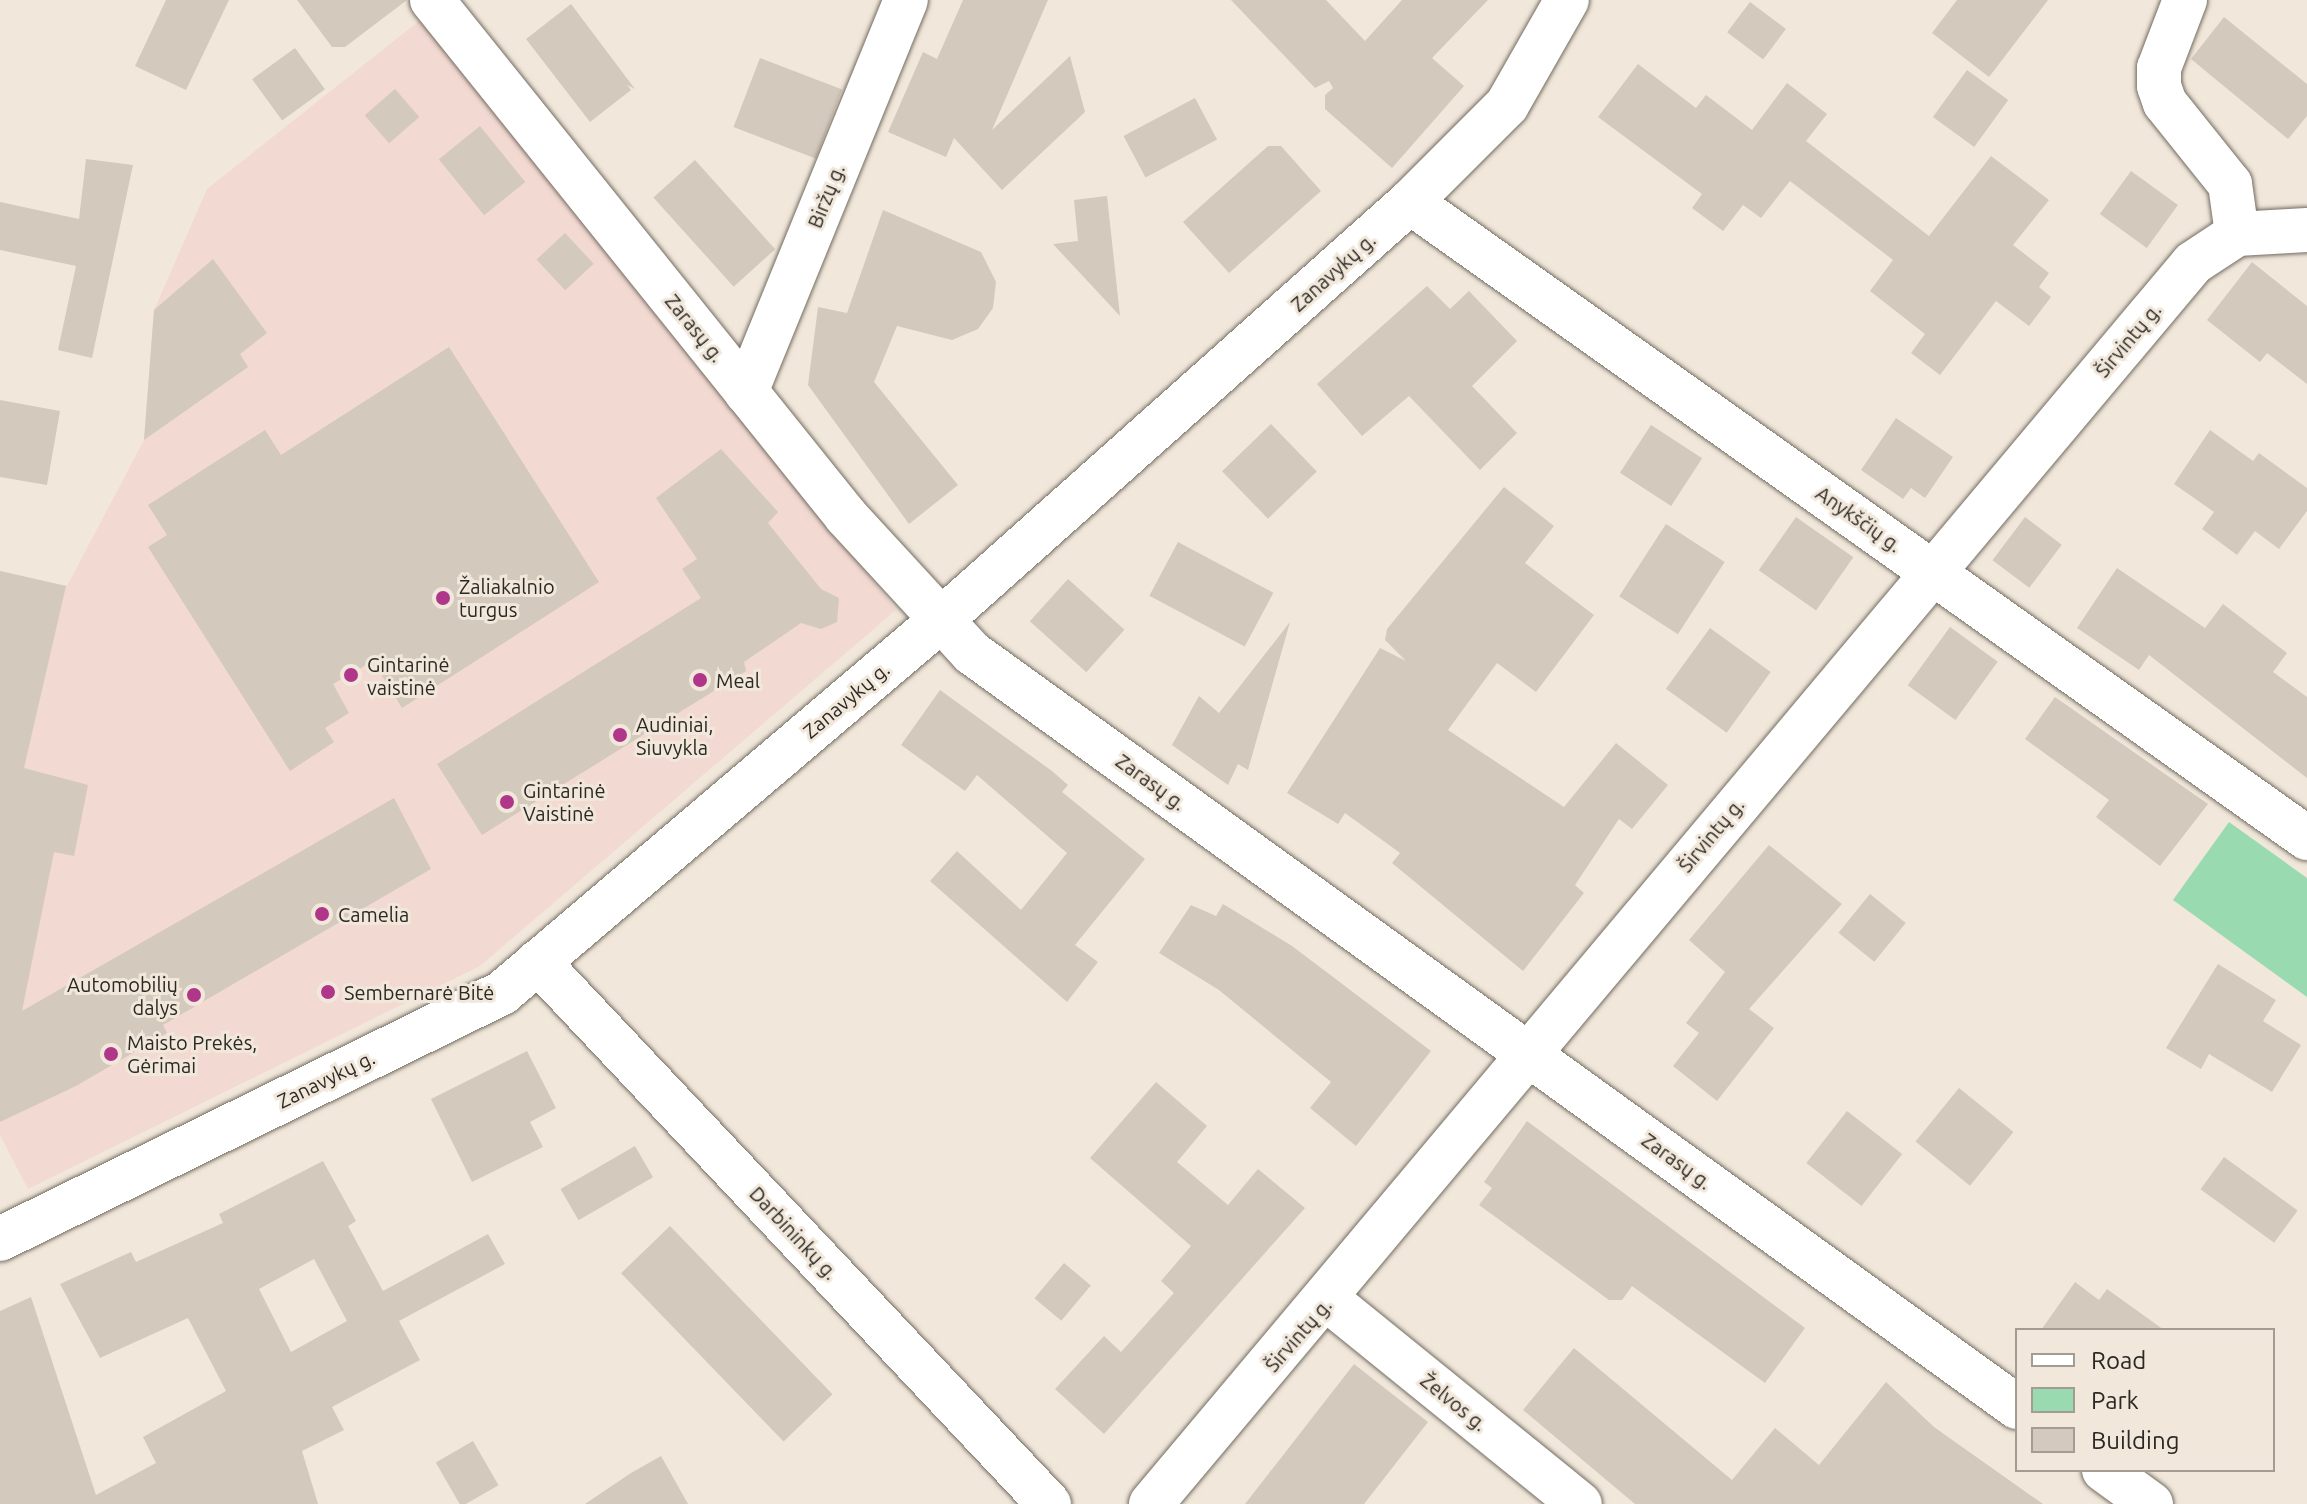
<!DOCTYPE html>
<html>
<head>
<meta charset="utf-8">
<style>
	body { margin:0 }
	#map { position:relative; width:2307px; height:1504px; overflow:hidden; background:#f1e8db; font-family:Ubuntu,sans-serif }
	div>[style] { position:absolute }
	.commercial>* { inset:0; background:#f2d9d1 }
	.green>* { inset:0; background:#99dab0 }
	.building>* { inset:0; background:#d3c9bd; transform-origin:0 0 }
	.roads { filter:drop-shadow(0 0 2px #746c61) drop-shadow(0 0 2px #746c61) }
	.minor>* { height:44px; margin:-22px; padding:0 22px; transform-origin:22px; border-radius:22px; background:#fff }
	.dots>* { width:22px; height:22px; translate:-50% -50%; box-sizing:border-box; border:4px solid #f1e8db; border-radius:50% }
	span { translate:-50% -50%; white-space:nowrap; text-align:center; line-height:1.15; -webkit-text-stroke:6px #f1e8db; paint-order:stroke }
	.street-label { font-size:20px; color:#2c2924 }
	.poi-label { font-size:20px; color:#2c2924 }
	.left { translate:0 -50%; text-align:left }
	.right { translate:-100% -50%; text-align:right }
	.legend { position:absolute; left:2015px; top:1328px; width:260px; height:144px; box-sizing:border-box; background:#f1e8db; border:2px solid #a29c92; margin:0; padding:10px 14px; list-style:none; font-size:24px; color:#2c2924 }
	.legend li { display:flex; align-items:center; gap:16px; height:40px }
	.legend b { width:40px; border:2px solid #a29c92 }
</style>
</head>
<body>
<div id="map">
	<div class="commercial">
		<i style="clip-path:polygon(424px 17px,896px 610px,480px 966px,28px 1189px,0 1135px,0 571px,67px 586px,144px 440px,154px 310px,207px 189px)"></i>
	</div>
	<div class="green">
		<i style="clip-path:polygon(2229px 822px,2307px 878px,2307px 997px,2173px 900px)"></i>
	</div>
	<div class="building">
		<i style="clip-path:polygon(166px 0,229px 0,186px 90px,135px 66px)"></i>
		<i style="clip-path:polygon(297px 0,407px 0,345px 47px,332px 47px)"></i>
		<i style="clip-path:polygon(963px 0,1048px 0,992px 130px,1070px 56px,1085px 112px,1002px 190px,954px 138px,946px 157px,888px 132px,923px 52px,937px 59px)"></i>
		<i style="clip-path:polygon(1231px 0,1326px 0,1365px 41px,1402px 0,1488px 0,1432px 58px,1464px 86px,1392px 168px,1325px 109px,1325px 95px,1333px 88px,1329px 81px,1315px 88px)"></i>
		<i style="clip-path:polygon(1957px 0,2048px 0,1989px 77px,1932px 33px)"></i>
		<i style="left:1750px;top:2px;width:45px;height:38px;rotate:37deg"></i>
		<i style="clip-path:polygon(571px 4px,635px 89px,627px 85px,631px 90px,590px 122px,526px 39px)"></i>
		<i style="clip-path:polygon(2224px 17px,2307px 84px,2307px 116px,2288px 139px,2191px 59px)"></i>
		<i style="left:295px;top:48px;width:51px;height:53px;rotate:54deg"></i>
		<i style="left:760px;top:58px;width:88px;height:74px;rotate:21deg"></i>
		<i style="clip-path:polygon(1638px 64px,1696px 108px,1706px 95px,1752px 130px,1787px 83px,1827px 114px,1806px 141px,1929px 236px,1991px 156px,2049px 200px,2013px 245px,2049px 273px,2039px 287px,2051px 297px,2029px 326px,1996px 301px,1940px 375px,1911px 353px,1925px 334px,1870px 291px,1893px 260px,1790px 181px,1761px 218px,1743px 205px,1723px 231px,1692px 208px,1702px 194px,1598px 117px)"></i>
		<i style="left:1967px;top:70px;width:51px;height:58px;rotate:36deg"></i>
		<i style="left:395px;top:89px;width:37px;height:40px;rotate:49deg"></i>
		<i style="left:1195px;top:98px;width:47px;height:81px;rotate:62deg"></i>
		<i style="left:480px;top:126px;width:72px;height:53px;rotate:51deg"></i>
		<i style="clip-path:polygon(1268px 146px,1281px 146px,1321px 191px,1229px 273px,1183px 222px)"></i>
		<i style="clip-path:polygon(86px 159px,133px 165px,92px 358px,58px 350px,76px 266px,0 250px,0 202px,79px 219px)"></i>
		<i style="left:695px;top:160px;width:120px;height:56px;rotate:48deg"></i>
		<i style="left:2131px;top:171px;width:58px;height:53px;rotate:36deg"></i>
		<i style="clip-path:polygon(1107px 196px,1120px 316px,1053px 244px,1078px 241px,1074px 200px)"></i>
		<i style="clip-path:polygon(883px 210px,981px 252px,996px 282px,993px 308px,978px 329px,952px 340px,897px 326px,874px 382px,958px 485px,909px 524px,808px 385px,818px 307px,847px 313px)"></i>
		<i style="left:565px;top:233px;width:42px;height:39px;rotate:47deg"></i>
		<i style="clip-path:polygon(213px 259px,267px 333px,240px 354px,248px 367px,144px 440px,154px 310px)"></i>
		<i style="clip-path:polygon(2252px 262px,2307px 306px,2307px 384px,2267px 353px,2260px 362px,2207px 320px)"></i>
		<i style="clip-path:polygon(1427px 286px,1450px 309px,1469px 291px,1517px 341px,1472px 386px,1517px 433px,1480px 470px,1409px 396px,1362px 436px,1317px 384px)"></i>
		<i style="clip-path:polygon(449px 347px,599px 582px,402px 708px,373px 661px,333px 684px,349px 713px,325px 728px,334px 742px,290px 771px,148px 547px,167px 535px,148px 505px,265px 430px,281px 455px)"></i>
		<i style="clip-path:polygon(0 400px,60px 411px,47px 485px,0 477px)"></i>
		<i style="clip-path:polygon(1896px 418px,1953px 457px,1925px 498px,1911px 488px,1903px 499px,1861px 470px)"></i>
		<i style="left:1271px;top:424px;width:66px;height:68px;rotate:46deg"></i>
		<i style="left:1651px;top:425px;width:61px;height:57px;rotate:33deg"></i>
		<i style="clip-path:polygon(2210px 430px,2253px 461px,2259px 453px,2307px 488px,2307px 511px,2279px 549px,2255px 531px,2237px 555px,2202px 529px,2214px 512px,2174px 484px)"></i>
		<i style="clip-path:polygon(721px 449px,778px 512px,768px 523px,821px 589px,839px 598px,837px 622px,821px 629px,801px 623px,744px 662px,746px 671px,482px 835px,437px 764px,701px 598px,682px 569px,697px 559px,656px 498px)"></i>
		<i style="clip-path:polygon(1504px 487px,1554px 526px,1525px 563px,1594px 615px,1536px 692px,1497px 663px,1448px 730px,1564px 807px,1616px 743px,1668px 785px,1632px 829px,1619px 819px,1575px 885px,1584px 893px,1523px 971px,1392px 863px,1400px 853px,1345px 813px,1338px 824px,1287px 793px,1380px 648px,1406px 661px,1385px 640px,1387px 629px)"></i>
		<i style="left:1796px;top:517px;width:70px;height:65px;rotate:35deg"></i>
		<i style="left:2025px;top:517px;width:46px;height:54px;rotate:37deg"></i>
		<i style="left:1666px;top:524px;width:70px;height:86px;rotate:33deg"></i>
		<i style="left:1178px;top:542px;width:108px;height:61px;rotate:28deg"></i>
		<i style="clip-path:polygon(2117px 568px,2205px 628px,2223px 604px,2287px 653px,2273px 672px,2307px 697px,2307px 778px,2149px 655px,2139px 670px,2077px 628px)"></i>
		<i style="clip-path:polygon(0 571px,66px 586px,24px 768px,88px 785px,74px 856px,54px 852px,22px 1011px,394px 798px,431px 869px,163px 1025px,167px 1033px,76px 1086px,0 1122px)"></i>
		<i style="left:1068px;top:579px;width:76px;height:57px;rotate:42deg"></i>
		<i style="clip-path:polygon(1290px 622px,1248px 770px,1238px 764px,1228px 785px,1172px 745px,1199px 696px,1219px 713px)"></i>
		<i style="left:1950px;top:627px;width:59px;height:72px;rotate:36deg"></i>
		<i style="left:1710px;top:628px;width:75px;height:75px;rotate:36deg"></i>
		<i style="clip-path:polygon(940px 690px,1052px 771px,1068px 785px,1062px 792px,1145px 859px,1075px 945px,1098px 962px,1067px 1002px,930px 881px,957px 851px,1021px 910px,1067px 853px,977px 775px,965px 791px,901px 745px)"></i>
		<i style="clip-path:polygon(2055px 697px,2208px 804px,2160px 866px,2096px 817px,2109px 800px,2025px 739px)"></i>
		<i style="clip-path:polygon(1769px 845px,1842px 904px,1749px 1009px,1774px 1028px,1717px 1101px,1673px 1066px,1699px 1033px,1686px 1023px,1725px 972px,1689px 940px)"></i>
		<i style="left:1870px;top:894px;width:46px;height:50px;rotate:39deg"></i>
		<i style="clip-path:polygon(1223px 904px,1292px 946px,1431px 1051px,1356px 1146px,1310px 1108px,1331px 1082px,1219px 990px,1159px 953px,1191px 905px,1216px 916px)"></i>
		<i style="clip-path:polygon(2218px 964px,2276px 1000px,2263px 1021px,2301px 1045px,2272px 1092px,2209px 1054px,2201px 1069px,2166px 1048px)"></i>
		<i style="clip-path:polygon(527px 1051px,556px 1108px,530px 1122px,543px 1147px,472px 1182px,431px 1099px)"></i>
		<i style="clip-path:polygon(1156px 1082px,1207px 1126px,1177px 1162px,1228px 1205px,1258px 1169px,1305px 1208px,1104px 1434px,1055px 1389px,1104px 1336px,1121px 1352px,1174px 1293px,1161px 1281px,1191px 1246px,1090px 1158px)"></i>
		<i style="left:1959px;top:1088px;width:70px;height:69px;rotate:39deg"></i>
		<i style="left:1847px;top:1111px;width:70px;height:66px;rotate:38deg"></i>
		<i style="clip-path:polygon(1527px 1121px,1805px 1328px,1765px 1383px,1632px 1286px,1622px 1300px,1609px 1300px,1479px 1205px,1492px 1188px,1484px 1182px)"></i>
		<i style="left:635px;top:1146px;width:36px;height:86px;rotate:60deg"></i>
		<i style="left:2224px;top:1157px;width:91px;height:40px;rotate:36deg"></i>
		<i style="clip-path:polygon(evenodd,323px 1161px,356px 1221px,348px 1226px,383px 1291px,488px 1234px,505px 1264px,399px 1321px,420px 1360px,332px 1407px,344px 1430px,302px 1451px,318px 1504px,0 1504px,0 1311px,31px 1297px,96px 1495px,156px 1463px,143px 1437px,226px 1391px,188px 1318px,100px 1358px,60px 1284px,131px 1252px,136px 1262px,223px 1223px,219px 1214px,323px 1161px,314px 1259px,347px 1321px,291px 1352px,259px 1289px,314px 1259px)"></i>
		<i style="left:670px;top:1226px;width:234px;height:68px;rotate:46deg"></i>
		<i style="left:1064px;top:1263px;width:35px;height:46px;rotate:40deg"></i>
		<i style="clip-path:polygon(2075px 1282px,2099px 1300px,2107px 1289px,2164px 1330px,2041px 1330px)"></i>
		<i style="clip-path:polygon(1574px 1348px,1732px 1480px,1775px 1428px,1819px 1465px,1886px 1382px,1934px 1427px,2043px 1504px,1635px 1504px,1523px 1410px)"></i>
		<i style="clip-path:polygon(1354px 1364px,1428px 1422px,1364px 1504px,1245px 1504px)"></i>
		<i style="left:473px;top:1441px;width:51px;height:43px;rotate:60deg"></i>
		<i style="clip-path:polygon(661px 1456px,688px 1504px,585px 1504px,631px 1473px)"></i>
	</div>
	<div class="roads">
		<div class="minor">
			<i style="left:432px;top:0;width:662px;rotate:51.26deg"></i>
			<i style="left:846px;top:516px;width:186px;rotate:47.4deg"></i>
			<i style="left:972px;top:653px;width:1289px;rotate:35.81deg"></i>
			<i style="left:2185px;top:0;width:73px;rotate:110.9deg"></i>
			<i style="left:2159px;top:68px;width:18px;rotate:90deg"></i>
			<i style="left:2159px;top:86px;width:18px;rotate:71deg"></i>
			<i style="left:2165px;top:103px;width:104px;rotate:51.3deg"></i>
			<i style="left:2230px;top:184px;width:50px;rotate:82deg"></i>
			<i style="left:1410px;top:202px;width:1100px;rotate:35.34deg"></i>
			<i style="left:746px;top:392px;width:423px;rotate:-67.8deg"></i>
			<i style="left:538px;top:962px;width:745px;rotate:46.69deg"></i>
			<i style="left:0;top:1239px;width:559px;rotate:-26.11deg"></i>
			<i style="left:502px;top:993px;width:576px;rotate:-40.35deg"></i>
			<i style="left:941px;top:620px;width:628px;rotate:-41.71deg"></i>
			<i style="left:1410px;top:202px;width:137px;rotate:-45deg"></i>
			<i style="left:1507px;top:105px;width:121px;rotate:-60.3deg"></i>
			<i style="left:1328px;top:1300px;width:324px;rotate:39deg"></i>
			<i style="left:2104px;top:1470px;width:58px;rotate:35.9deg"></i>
			<i style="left:1151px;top:1504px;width:1620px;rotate:-49.98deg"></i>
			<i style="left:2193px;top:263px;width:53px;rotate:-33.4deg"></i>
			<i style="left:2237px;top:234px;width:70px;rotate:-3.3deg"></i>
		</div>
	</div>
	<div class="dots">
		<i style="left:443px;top:598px;background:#af3689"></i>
		<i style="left:351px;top:675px;background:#af3689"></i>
		<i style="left:700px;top:680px;background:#af3689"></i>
		<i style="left:620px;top:735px;background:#af3689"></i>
		<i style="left:507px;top:802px;background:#af3689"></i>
		<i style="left:322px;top:914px;background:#af3689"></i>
		<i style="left:328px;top:992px;background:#af3689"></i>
		<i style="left:194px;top:995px;background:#af3689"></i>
		<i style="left:111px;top:1054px;background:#af3689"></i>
	</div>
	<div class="street-label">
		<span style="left:826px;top:196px;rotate:-68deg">Biržų g.</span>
		<span style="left:1333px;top:272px;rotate:-42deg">Zanavykų g.</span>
		<span style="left:695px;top:328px;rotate:51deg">Zarasų g.</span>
		<span style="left:2128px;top:340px;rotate:-50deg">Širvintų g.</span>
		<span style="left:1859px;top:519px;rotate:35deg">Anykščių g.</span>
		<span style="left:846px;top:700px;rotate:-40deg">Zanavykų g.</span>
		<span style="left:1151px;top:782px;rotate:36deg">Zarasų g.</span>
		<span style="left:1711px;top:835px;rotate:-50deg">Širvintų g.</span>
		<span style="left:326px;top:1079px;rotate:-26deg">Zanavykų g.</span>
		<span style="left:1677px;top:1161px;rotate:36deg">Zarasų g.</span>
		<span style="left:794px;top:1233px;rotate:47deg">Darbininkų g.</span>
		<span style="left:1298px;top:1335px;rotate:-49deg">Širvintų g.</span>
		<span style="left:1454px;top:1402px;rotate:39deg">Želvos g.</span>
	</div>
	<div class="poi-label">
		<span class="left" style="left:459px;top:598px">Žaliakalnio<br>turgus</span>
		<span class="left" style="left:367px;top:676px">Gintarinė<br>vaistinė</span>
		<span class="left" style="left:716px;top:680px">Meal</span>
		<span class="left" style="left:636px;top:736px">Audiniai,<br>Siuvykla</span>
		<span class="left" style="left:523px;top:802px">Gintarinė<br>Vaistinė</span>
		<span class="left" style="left:338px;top:914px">Camelia</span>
		<span class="right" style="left:178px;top:996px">Automobilių<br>dalys</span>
		<span class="left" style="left:344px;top:992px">Sembernarė Bitė</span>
		<span class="left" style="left:127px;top:1054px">Maisto Prekės,<br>Gėrimai</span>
	</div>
	<ul class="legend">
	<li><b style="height:10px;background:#fff"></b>Road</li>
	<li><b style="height:22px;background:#99dab0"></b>Park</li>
	<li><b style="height:22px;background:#d3c9bd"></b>Building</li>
	</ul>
</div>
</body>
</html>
